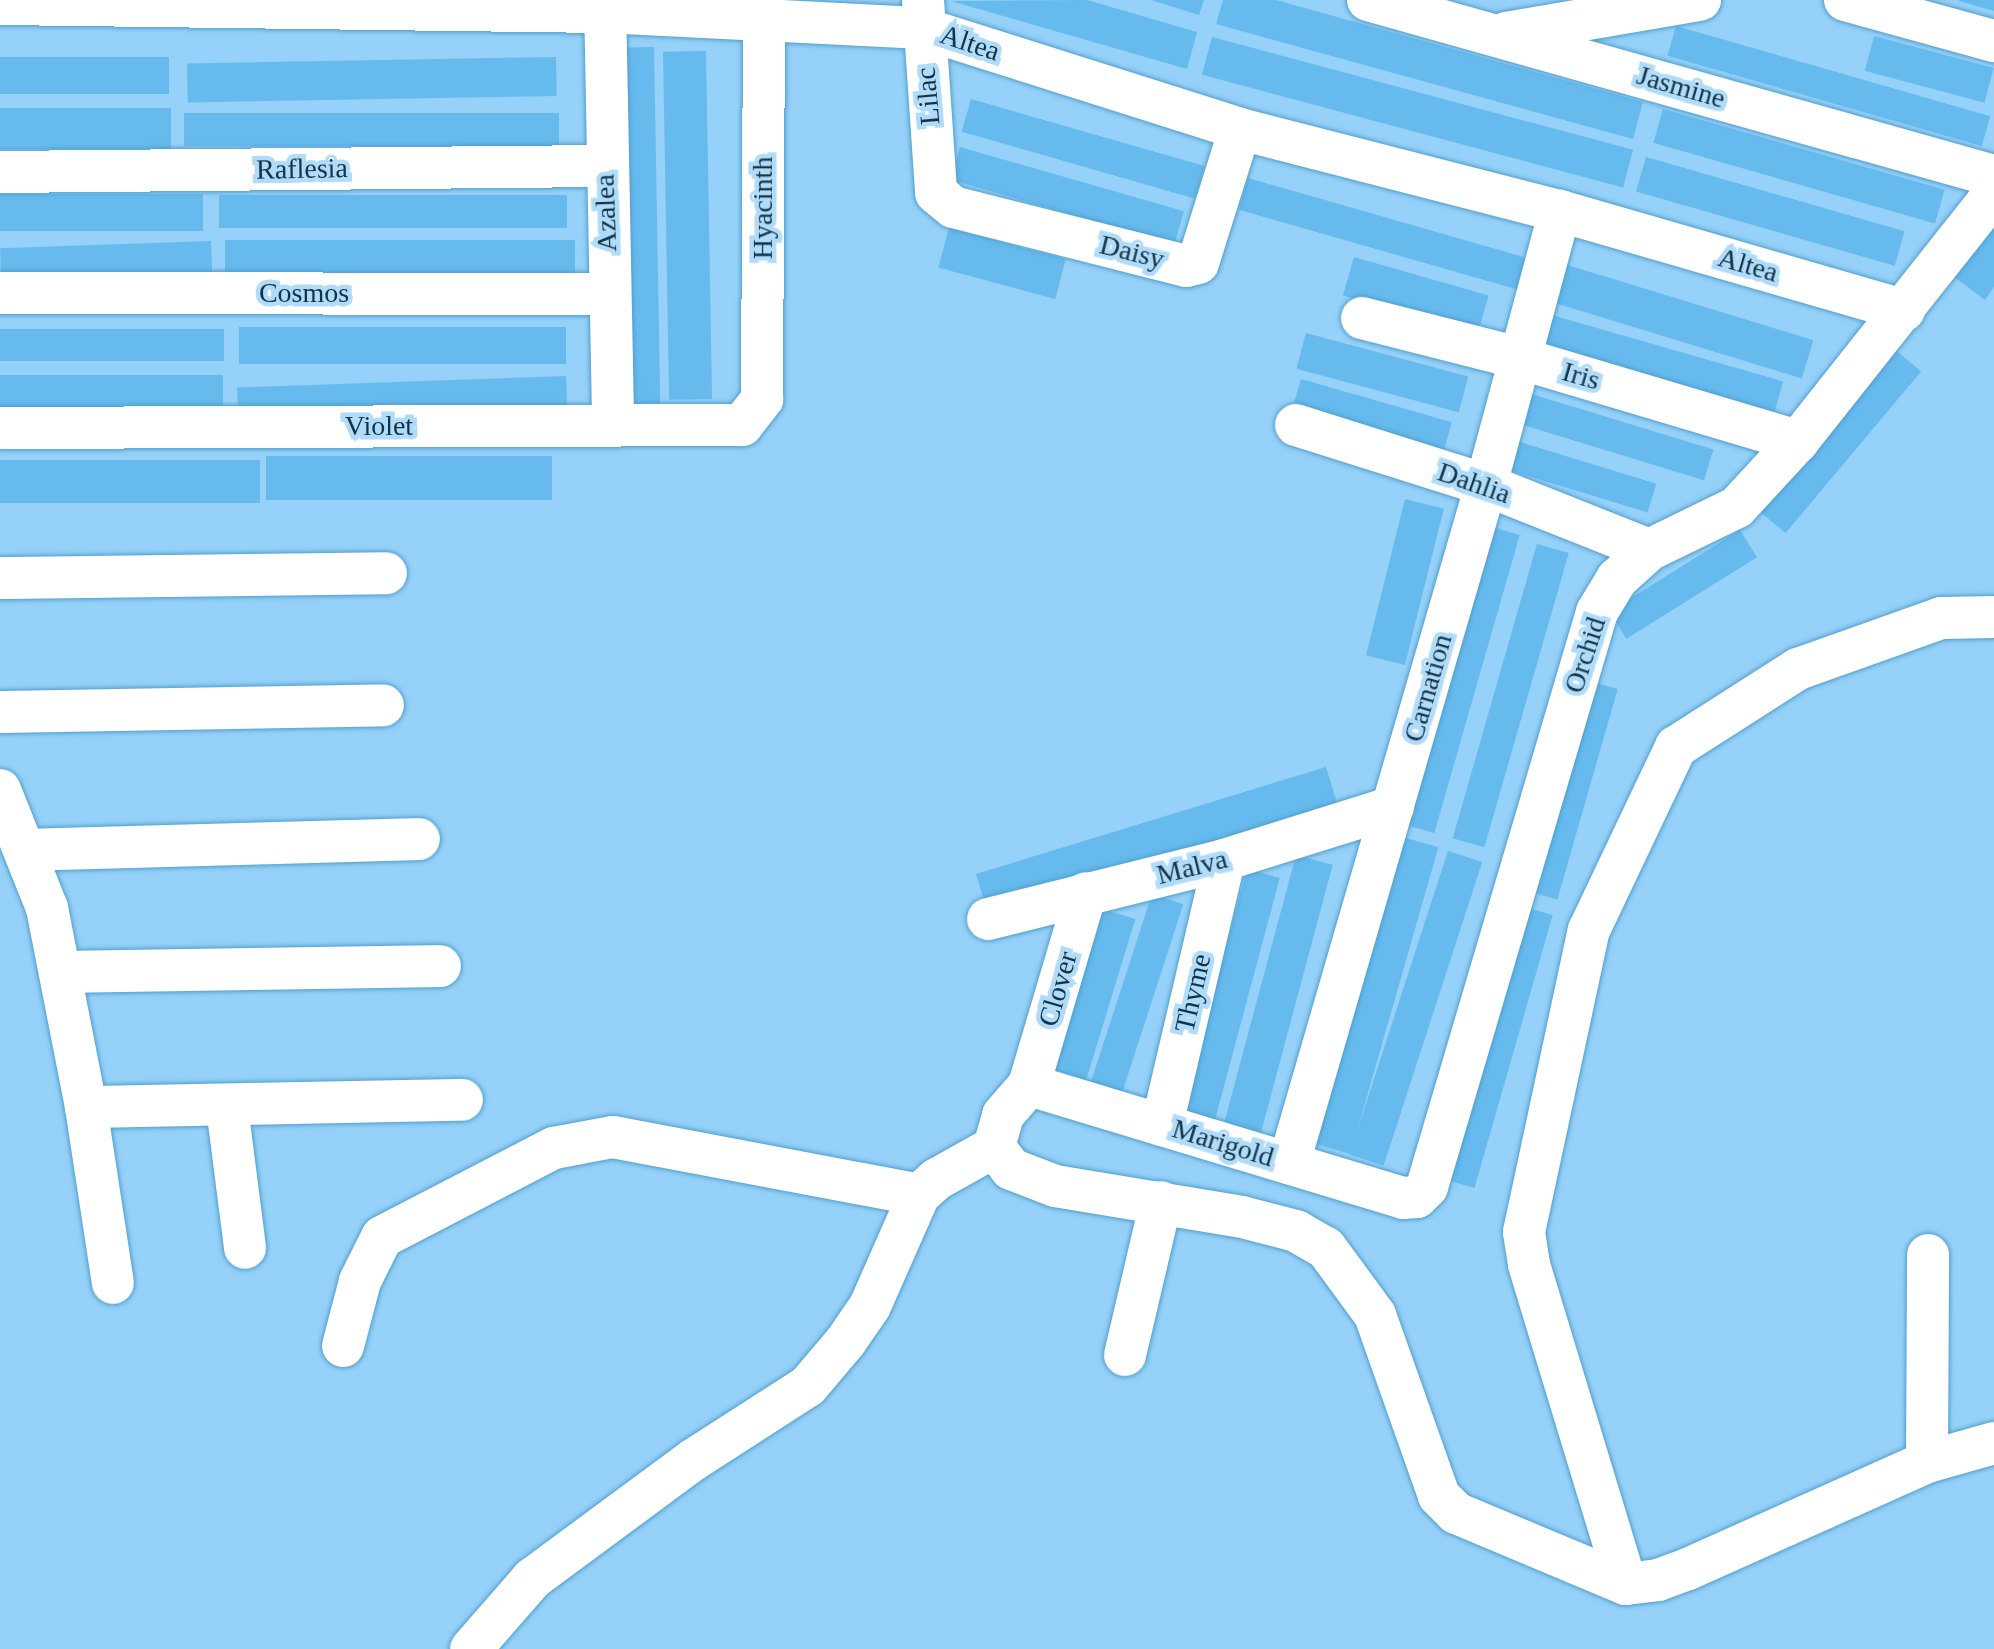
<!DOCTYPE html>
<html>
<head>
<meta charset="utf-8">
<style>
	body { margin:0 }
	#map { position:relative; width:1994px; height:1649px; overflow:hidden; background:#95d1f9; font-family:Georgia,serif }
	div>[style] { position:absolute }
	.building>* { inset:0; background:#66baee; transform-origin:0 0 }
	.roads { filter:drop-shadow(0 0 2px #519fce) drop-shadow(0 0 2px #519fce) }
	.minor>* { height:42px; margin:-21px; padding:0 21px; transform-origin:21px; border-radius:21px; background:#fff }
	span { translate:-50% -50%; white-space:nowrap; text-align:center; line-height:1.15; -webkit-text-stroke:9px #b0dcfa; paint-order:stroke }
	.street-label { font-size:28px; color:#133448 }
</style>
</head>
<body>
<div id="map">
	<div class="building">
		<i style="clip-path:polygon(1087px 0,1197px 32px,1187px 69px,951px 1px)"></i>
		<i style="clip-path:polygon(1151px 0,1204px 0,1199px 15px)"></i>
		<i style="clip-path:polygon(1223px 0,1276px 0,1643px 102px,1633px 139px,1216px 24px)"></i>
		<i style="clip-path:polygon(1959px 0,1994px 0,1994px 11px,1959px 1px)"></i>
		<i style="left:1676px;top:26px;width:327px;height:31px;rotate:16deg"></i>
		<i style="left:1874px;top:36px;width:124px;height:36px;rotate:15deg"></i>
		<i style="left:1212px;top:37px;width:436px;height:39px;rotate:15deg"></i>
		<i style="left:654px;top:47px;width:356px;height:36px;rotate:89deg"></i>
		<i style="left:706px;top:51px;width:348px;height:43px;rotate:89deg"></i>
		<i style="left:169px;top:57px;width:37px;height:169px;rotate:90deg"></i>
		<i style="left:556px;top:57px;width:39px;height:369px;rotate:89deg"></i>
		<i style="left:971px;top:99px;width:243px;height:34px;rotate:16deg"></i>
		<i style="left:171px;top:108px;width:41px;height:171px;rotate:90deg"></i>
		<i style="left:1663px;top:109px;width:293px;height:35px;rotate:16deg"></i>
		<i style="left:559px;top:113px;width:33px;height:375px;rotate:90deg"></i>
		<i style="left:960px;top:147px;width:233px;height:34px;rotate:16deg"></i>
		<i style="left:1646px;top:157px;width:269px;height:36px;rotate:16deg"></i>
		<i style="left:1248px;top:178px;width:296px;height:33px;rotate:16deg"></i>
		<i style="left:203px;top:194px;width:37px;height:203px;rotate:90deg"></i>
		<i style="left:219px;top:195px;width:348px;height:33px"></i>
		<i style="clip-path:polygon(1994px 220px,1994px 287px,1985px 300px,1953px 276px)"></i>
		<i style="left:949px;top:228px;width:121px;height:41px;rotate:15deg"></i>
		<i style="left:575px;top:240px;width:38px;height:350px;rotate:90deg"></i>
		<i style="left:211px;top:241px;width:37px;height:211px;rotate:88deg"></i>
		<i style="left:1354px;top:257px;width:140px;height:40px;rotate:16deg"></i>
		<i style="left:1561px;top:263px;width:264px;height:40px;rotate:17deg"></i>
		<i style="left:1541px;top:312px;width:252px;height:32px;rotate:16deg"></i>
		<i style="left:566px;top:327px;width:37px;height:327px;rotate:90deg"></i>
		<i style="left:0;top:329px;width:224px;height:32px"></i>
		<i style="left:1306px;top:333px;width:168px;height:37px;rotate:15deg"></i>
		<i style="left:1892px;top:347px;width:38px;height:211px;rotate:40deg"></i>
		<i style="left:0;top:375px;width:223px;height:32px"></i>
		<i style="left:566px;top:376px;width:31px;height:329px;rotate:88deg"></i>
		<i style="left:1301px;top:379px;width:157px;height:34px;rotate:16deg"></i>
		<i style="left:1525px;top:392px;width:197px;height:32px;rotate:17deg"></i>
		<i style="left:1510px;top:439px;width:153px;height:30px;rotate:17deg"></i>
		<i style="left:266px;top:456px;width:286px;height:44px"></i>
		<i style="left:260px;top:460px;width:43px;height:260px;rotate:90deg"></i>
		<i style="left:1405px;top:499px;width:40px;height:161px;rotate:14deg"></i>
		<i style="left:1488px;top:526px;width:33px;height:310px;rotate:16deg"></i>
		<i style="left:1740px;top:530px;width:32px;height:154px;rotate:58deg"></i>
		<i style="left:1537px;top:544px;width:33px;height:306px;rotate:16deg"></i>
		<i style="left:1586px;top:680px;width:33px;height:219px;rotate:16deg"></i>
		<i style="left:1326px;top:767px;width:39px;height:366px;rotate:73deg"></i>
		<i style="left:1399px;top:836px;width:41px;height:319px;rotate:16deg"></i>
		<i style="left:1448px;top:851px;width:36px;height:319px;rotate:18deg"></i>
		<i style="left:1296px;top:855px;width:38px;height:278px;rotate:15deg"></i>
		<i style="left:1247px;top:869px;width:34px;height:250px;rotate:15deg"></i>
		<i style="left:1152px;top:894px;width:33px;height:197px;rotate:18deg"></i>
		<i style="left:1521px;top:906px;width:33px;height:284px;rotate:16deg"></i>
		<i style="left:1099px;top:908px;width:38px;height:168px;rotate:17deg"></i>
	</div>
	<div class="roads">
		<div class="minor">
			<i style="left:605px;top:0;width:425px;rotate:88.9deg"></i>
			<i style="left:923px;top:0;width:193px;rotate:86.1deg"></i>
			<i style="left:936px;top:193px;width:22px;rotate:39deg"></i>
			<i style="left:953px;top:207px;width:240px;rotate:14.2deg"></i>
			<i style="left:1186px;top:266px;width:12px;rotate:-14deg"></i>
			<i style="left:1198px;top:263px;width:140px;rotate:-72.6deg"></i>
			<i style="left:1368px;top:0;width:650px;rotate:15.7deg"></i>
			<i style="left:1845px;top:0;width:155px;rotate:15.4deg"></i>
			<i style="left:0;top:4px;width:605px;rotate:0.76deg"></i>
			<i style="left:605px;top:12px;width:317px;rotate:2.9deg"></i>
			<i style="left:922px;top:28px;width:334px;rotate:17.6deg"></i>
			<i style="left:1240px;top:129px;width:330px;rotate:14.4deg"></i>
			<i style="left:1560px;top:211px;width:358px;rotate:16.1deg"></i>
			<i style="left:1506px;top:33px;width:197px;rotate:-9.7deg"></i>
			<i style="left:0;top:172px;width:605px;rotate:-0.57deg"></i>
			<i style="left:0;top:293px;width:609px;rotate:0.09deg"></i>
			<i style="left:1362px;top:318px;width:162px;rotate:14.3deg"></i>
			<i style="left:1519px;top:358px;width:291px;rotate:16.6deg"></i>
			<i style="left:1296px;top:425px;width:199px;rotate:17.5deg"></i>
			<i style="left:1486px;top:485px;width:175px;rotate:21.7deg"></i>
			<i style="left:0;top:428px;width:742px;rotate:-0.23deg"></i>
			<i style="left:742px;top:425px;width:33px;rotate:-52deg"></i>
			<i style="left:762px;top:399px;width:399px;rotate:-89.7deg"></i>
			<i style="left:0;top:578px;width:386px;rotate:-0.7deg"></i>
			<i style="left:0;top:712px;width:383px;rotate:-1deg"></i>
			<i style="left:0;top:790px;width:127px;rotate:68.3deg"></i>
			<i style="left:47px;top:908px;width:203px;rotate:78.9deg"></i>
			<i style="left:86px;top:1107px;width:376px;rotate:-1.1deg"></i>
			<i style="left:25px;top:850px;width:394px;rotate:-1.6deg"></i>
			<i style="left:988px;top:919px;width:243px;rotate:-14deg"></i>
			<i style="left:1224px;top:860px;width:177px;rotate:-17.4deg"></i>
			<i style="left:63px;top:972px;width:377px;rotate:-0.9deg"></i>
			<i style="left:1029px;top:1085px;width:391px;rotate:16.8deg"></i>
			<i style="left:1403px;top:1198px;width:14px;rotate:-4deg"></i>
			<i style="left:1417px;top:1197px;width:14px;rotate:-45deg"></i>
			<i style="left:1427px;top:1187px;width:600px;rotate:-73.53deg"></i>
			<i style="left:1597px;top:612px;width:39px;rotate:-59deg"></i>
			<i style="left:1617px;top:579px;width:43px;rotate:-42.2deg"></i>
			<i style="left:1649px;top:550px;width:98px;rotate:-26deg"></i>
			<i style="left:1737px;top:507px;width:90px;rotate:-47.3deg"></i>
			<i style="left:1798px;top:441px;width:315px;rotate:-51.6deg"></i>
			<i style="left:86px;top:1107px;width:178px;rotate:81.3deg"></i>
			<i style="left:227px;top:1107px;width:142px;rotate:82.7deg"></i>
			<i style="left:1162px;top:1125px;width:272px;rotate:-76.8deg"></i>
			<i style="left:994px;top:1147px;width:28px;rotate:52deg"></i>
			<i style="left:1011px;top:1169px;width:47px;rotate:21.1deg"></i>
			<i style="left:1055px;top:1186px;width:190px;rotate:9.4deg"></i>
			<i style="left:1242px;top:1217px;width:56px;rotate:14.5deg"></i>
			<i style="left:1296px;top:1231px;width:34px;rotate:30deg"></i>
			<i style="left:1326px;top:1248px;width:83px;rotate:53.8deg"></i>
			<i style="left:1375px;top:1315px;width:192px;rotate:70.5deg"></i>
			<i style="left:1439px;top:1496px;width:24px;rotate:45deg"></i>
			<i style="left:1456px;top:1513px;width:184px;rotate:22.7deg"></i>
			<i style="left:1626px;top:1584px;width:32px;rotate:-7deg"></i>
			<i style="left:1658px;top:1580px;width:32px;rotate:-20deg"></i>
			<i style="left:1688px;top:1569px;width:262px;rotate:-24.1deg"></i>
			<i style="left:1927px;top:1462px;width:70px;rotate:-15.8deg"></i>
			<i style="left:1289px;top:1163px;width:706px;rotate:-73.8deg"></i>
			<i style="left:1486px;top:485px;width:284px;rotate:-74.9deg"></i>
			<i style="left:343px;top:1346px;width:67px;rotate:-75.3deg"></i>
			<i style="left:360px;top:1281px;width:49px;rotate:-63.4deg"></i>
			<i style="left:382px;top:1237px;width:194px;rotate:-27.4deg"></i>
			<i style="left:554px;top:1148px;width:60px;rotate:-10.6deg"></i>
			<i style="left:613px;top:1137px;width:311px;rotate:10.7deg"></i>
			<i style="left:1125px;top:1355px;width:157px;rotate:-76.8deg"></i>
			<i style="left:1927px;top:1462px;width:207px;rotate:-89.7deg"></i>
			<i style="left:1626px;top:1584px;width:334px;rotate:-106.9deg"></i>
			<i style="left:1529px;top:1264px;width:32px;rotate:-99deg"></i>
			<i style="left:1524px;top:1232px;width:309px;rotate:-77.9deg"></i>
			<i style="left:1589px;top:930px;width:203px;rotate:-64.6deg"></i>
			<i style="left:1676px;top:747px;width:145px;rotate:-32.6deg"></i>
			<i style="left:1798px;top:669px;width:152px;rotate:-19.6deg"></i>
			<i style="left:1941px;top:618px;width:53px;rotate:-1.1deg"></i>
			<i style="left:471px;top:1649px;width:93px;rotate:-48.9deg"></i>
			<i style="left:532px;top:1579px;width:200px;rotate:-36.5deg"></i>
			<i style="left:693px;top:1460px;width:137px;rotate:-32.8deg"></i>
			<i style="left:808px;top:1386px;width:59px;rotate:-49.8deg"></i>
			<i style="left:846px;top:1341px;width:42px;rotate:-55.6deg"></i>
			<i style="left:870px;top:1306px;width:121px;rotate:-66.2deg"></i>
			<i style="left:919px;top:1195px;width:24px;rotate:-42deg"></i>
			<i style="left:937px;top:1179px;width:65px;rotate:-29.3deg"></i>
			<i style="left:994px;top:1147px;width:33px;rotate:-74deg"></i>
			<i style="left:1003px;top:1115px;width:40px;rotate:-49deg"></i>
			<i style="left:1029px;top:1085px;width:200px;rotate:-73.5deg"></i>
		</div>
	</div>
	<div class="street-label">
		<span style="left:970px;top:43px;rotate:18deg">Altea</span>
		<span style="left:1681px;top:87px;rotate:16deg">Jasmine</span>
		<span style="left:928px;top:96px;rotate:-95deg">Lilac</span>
		<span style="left:302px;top:169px;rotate:-1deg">Raflesia</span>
		<span style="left:763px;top:208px;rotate:-90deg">Hyacinth</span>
		<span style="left:606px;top:213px;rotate:-92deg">Azalea</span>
		<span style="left:1132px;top:252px;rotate:14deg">Daisy</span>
		<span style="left:1748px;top:265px;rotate:16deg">Altea</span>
		<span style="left:304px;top:293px">Cosmos</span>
		<span style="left:1581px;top:376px;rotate:16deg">Iris</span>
		<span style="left:379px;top:426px">Violet</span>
		<span style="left:1474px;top:483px;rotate:19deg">Dahlia</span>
		<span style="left:1585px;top:655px;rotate:-72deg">Orchid</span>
		<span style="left:1428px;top:688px;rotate:-74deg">Carnation</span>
		<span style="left:1192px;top:867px;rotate:-14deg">Malva</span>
		<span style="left:1058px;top:989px;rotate:-74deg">Clover</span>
		<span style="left:1193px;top:993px;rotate:-77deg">Thyme</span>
		<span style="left:1223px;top:1143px;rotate:17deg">Marigold</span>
	</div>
</div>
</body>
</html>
